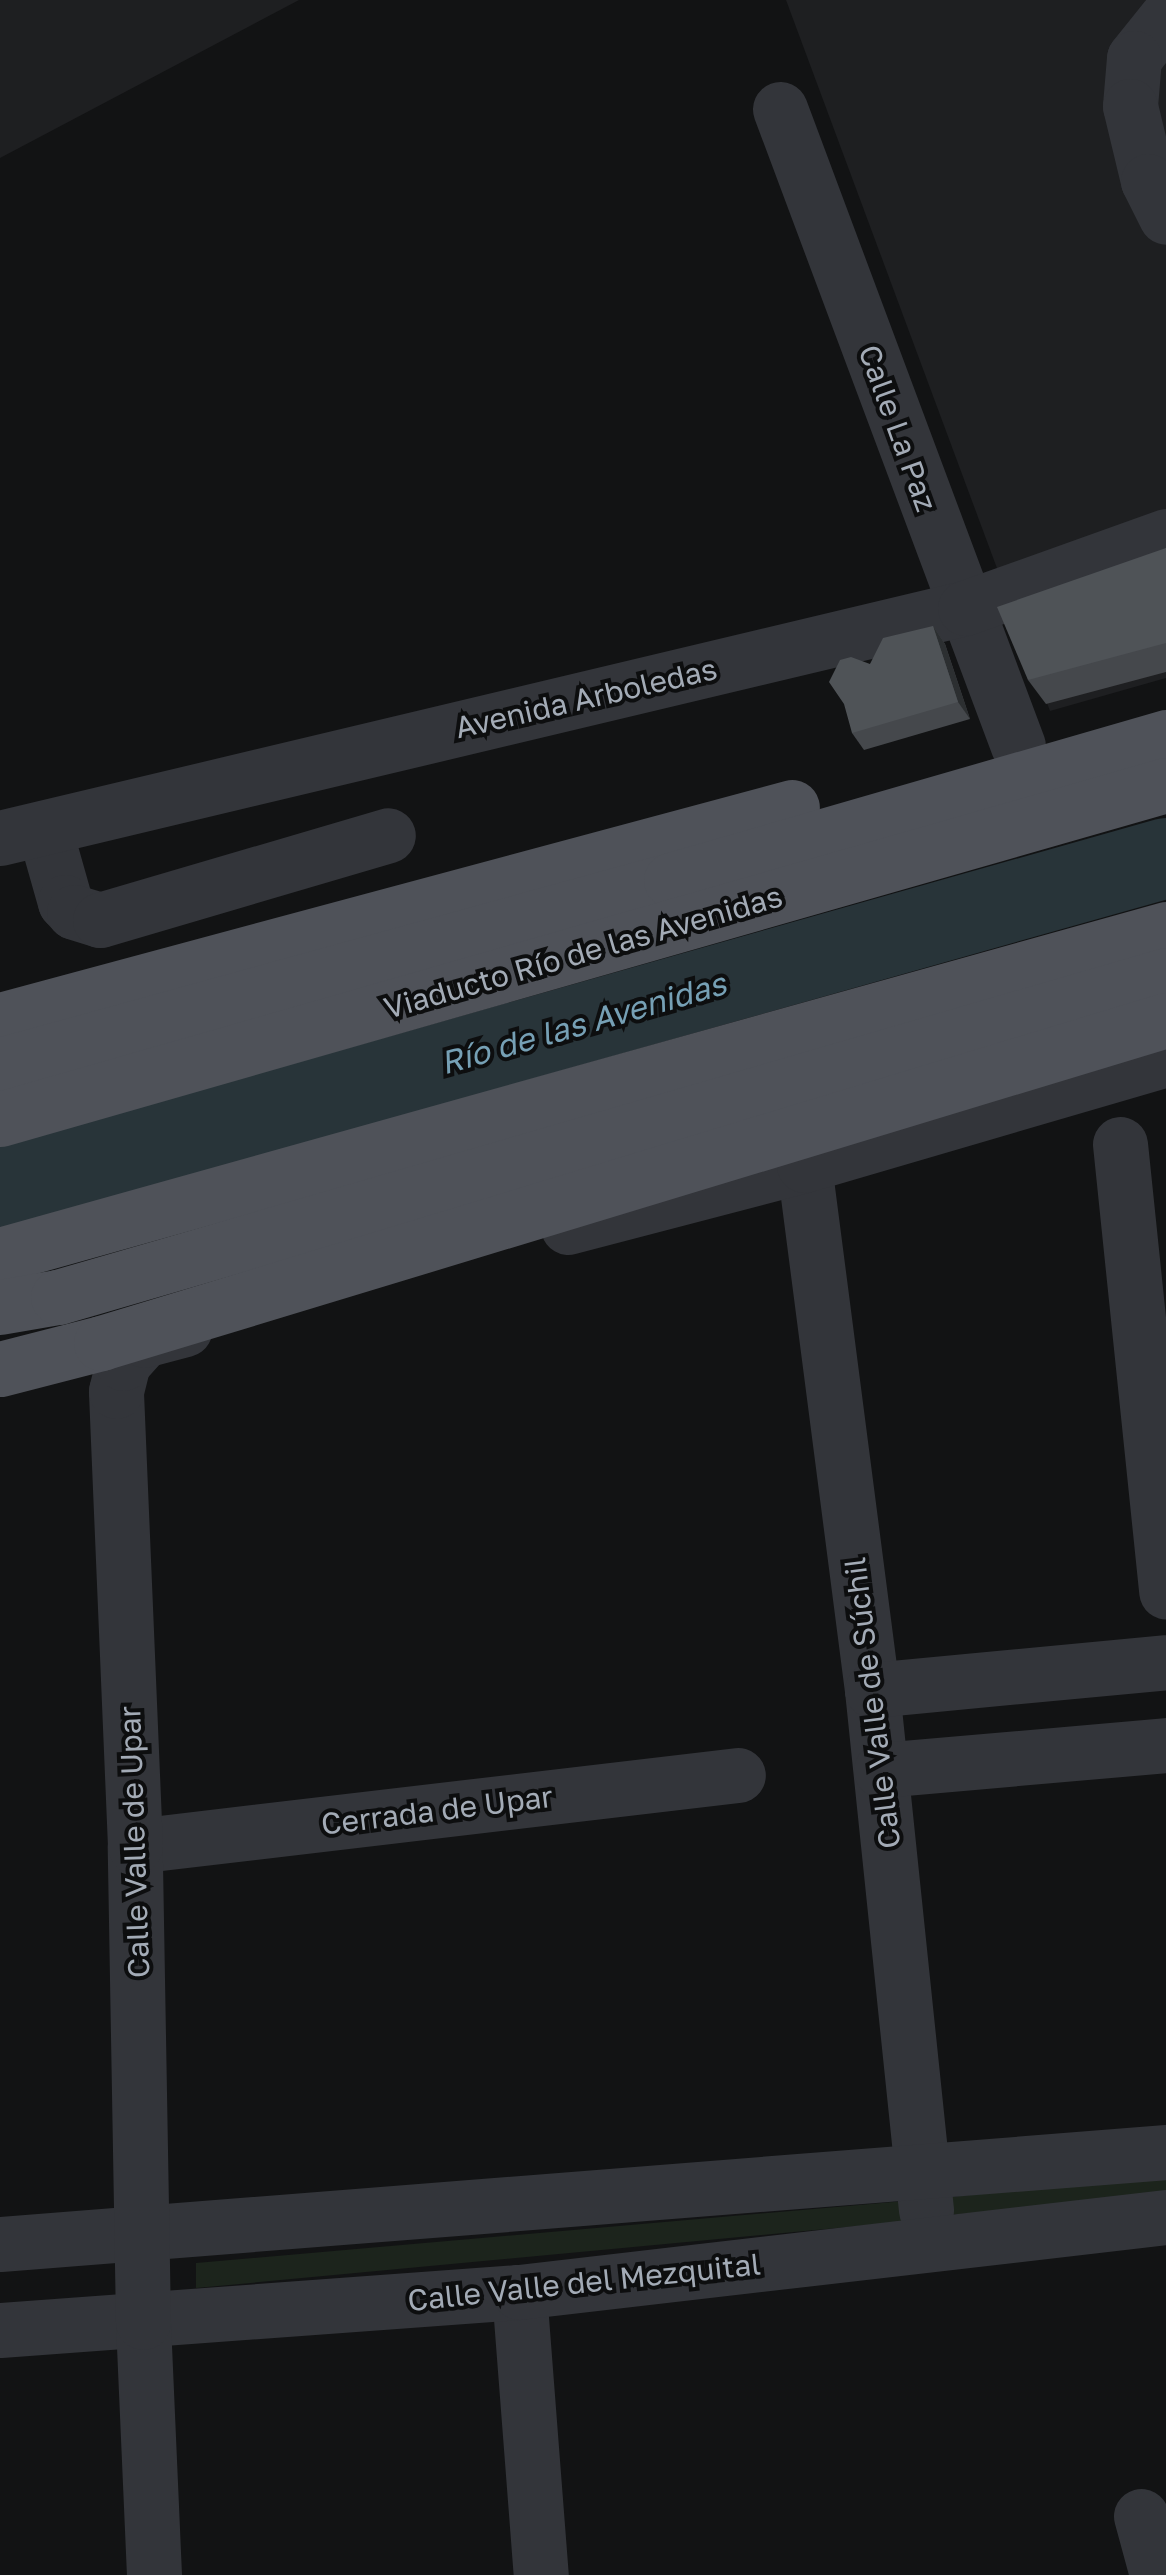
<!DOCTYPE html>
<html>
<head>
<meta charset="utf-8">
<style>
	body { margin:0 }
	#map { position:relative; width:1166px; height:2575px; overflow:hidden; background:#121314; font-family:"Golos Text",sans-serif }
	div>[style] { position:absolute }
	.built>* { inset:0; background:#1e1f21 }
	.green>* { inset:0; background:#1c241c }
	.river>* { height:80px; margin:-40px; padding:0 40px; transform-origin:40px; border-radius:40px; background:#283439 }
	.minor>* { height:55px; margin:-27.5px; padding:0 27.5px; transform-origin:27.5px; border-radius:27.5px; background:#33353a }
	.major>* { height:55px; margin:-27.5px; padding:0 27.5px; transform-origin:27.5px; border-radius:27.5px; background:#4f5259 }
	.wall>* { inset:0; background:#45484c }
	.shaded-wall>* { inset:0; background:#2c2f31 }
	.building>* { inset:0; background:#4f5357 }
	span { translate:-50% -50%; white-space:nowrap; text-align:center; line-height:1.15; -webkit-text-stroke:8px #0d0e0f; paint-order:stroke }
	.street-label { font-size:30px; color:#a3abb6 }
	.water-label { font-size:32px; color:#76a0b5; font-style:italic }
</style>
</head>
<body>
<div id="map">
	<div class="built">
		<i style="clip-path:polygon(0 0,299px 0,0 158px)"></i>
		<i style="clip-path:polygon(786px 0,1166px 0,1166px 678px,1050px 711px)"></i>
	</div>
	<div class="green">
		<i style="clip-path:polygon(1166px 2176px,1166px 2199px,946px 2215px,949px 2197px)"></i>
		<i style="clip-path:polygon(905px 2201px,912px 2221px,196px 2288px,196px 2263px)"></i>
	</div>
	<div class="river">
		<i style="left:0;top:1188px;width:1212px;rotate:-15.8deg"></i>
	</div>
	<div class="minor">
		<i style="left:1166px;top:18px;width:51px;rotate:128.7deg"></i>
		<i style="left:1134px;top:58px;width:48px;rotate:94.8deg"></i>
		<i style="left:1130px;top:106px;width:77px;rotate:76.5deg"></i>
		<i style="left:1148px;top:181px;width:40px;rotate:63.4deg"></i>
		<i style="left:780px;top:109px;width:680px;rotate:69.51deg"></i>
		<i style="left:44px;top:828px;width:77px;rotate:74.2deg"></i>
		<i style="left:65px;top:902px;width:13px;rotate:48deg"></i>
		<i style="left:74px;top:912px;width:27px;rotate:17deg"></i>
		<i style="left:100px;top:920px;width:300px;rotate:-16.4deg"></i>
		<i style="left:0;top:838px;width:992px;rotate:-13.41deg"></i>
		<i style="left:965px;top:608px;width:214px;rotate:-19.7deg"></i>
		<i style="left:1120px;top:1144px;width:450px;rotate:84.1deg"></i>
		<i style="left:804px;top:1165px;width:529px;rotate:82.62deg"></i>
		<i style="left:872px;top:1690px;width:523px;rotate:84.07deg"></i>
		<i style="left:568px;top:1227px;width:244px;rotate:-14.7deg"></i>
		<i style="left:804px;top:1165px;width:377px;rotate:-16.3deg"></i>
		<i style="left:872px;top:1690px;width:295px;rotate:-5.4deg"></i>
		<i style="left:881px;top:1770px;width:286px;rotate:-5deg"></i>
		<i style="left:135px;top:1846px;width:607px;rotate:-6.72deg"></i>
		<i style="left:0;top:2244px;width:1170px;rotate:-4.51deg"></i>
		<i style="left:519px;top:2292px;width:284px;rotate:85.6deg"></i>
		<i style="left:0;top:2330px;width:520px;rotate:-4.19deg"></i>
		<i style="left:519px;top:2292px;width:651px;rotate:-6.61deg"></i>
		<i style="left:1141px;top:2516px;width:61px;rotate:74.8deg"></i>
		<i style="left:154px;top:2575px;width:253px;rotate:-92.5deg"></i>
		<i style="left:143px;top:2322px;width:476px;rotate:-91deg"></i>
		<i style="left:135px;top:1846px;width:455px;rotate:-92.4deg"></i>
		<i style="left:116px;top:1391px;width:29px;rotate:-76deg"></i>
		<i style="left:123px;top:1363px;width:31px;rotate:-48deg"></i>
		<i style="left:144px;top:1340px;width:42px;rotate:-15deg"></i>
	</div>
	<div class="major">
		<i style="left:0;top:1020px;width:820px;rotate:-15.05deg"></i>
		<i style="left:0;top:1065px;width:696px;rotate:-15.41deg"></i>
		<i style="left:671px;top:880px;width:515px;rotate:-16.11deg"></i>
		<i style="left:0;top:1119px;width:1213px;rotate:-15.98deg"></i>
		<i style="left:0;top:1255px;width:1211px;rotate:-15.62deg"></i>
		<i style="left:0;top:1307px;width:59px;rotate:-9.8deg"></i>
		<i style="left:58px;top:1297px;width:1154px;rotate:-16.2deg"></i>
		<i style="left:0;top:1369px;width:104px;rotate:-14.4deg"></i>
		<i style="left:101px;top:1343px;width:1113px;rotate:-16.87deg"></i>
	</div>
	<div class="wall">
		<i style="clip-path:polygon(1166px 548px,1166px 672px,1046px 704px,1028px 680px)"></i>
		<i style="clip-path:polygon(933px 626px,945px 644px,970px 719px,864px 750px,852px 733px,870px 664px)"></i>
	</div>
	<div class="shaded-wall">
		<i style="clip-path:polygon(933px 626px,945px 644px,970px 719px,958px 702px)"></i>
	</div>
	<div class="building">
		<i style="clip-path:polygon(1166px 548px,1166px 643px,1028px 680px,997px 607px)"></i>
		<i style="clip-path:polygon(933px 626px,958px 702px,852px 733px,844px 704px,829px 682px,840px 660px,851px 657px,870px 664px,883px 638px)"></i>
	</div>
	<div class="street-label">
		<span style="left:898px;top:428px;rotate:70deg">Calle La Paz</span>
		<span style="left:586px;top:698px;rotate:-13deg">Avenida Arboledas</span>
		<span style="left:583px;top:952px;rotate:-16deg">Viaducto Río de las Avenidas</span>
		<span style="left:872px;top:1703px;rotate:-97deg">Calle Valle de Súchil</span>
		<span style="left:437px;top:1810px;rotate:-7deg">Cerrada de Upar</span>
		<span style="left:134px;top:1842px;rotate:-92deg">Calle Valle de Upar</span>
		<span style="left:584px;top:2282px;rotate:-6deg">Calle Valle del Mezquital</span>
	</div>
	<div class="water-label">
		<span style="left:583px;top:1023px;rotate:-16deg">Río de las Avenidas</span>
	</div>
</div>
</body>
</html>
